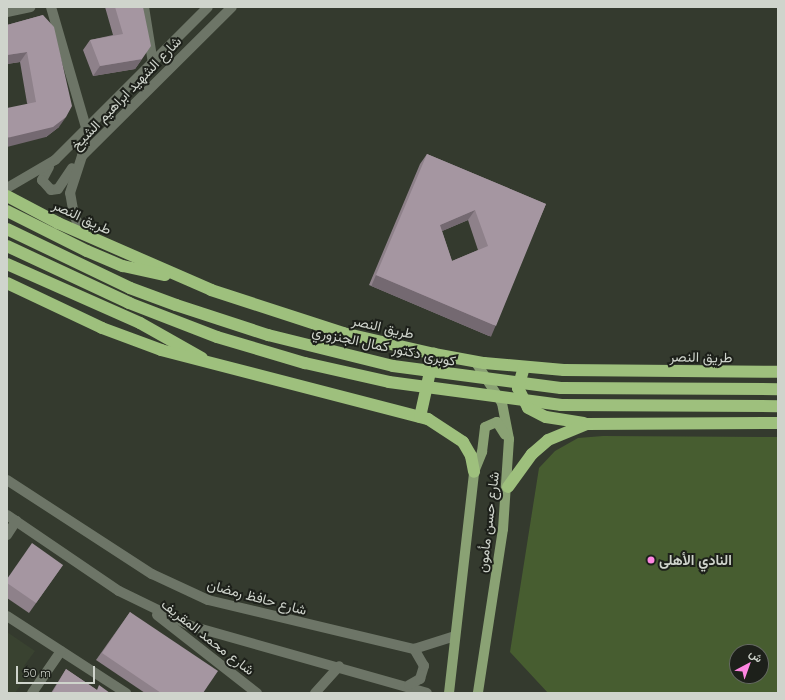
<!DOCTYPE html>
<html>
<head>
<meta charset="utf-8">
<style>
	body { margin:0 }
	#map { position:relative; width:785px; height:700px; overflow:hidden; background:#343a2e; font-family:Quicksand,Vazirmatn,sans-serif }
	div>[style] { position:absolute }
	.built>* { inset:0; background:#394230 }
	.green>* { inset:0; background:#475d30 }
	.street>* { height:10px; margin:-5px; padding:0 5px; transform-origin:5px; border-radius:5px; background:#6d7567 }
	.secondary>* { height:10px; margin:-5px; padding:0 5px; transform-origin:5px; border-radius:5px; background:#6d7567 }
	.primary>* { height:10px; margin:-5px; padding:0 5px; transform-origin:5px; border-radius:5px; background:#8aa274 }
	.highway>* { height:12px; margin:-6px; padding:0 6px; transform-origin:6px; border-radius:6px; background:#9ec07d }
	.wall>* { inset:0; background:#8e818a }
	.shaded-wall>* { inset:0; background:#746971; transform-origin:0 0 }
	.building>* { inset:0; background:#a596a1 }
	.dots>* { width:11px; height:11px; translate:-50% -50%; box-sizing:border-box; border:2px solid #1d201a; border-radius:50% }
	span { translate:-50% -50%; white-space:nowrap; text-align:center; line-height:1.15; -webkit-text-stroke:4px #1d201a; paint-order:stroke }
	.street-label { font-size:14px; color:#cfd4cc }
	.poi-label { font-size:14px; color:#cfd4cc; font-weight:700 }
	.left { translate:0 -50%; text-align:left }
	.frame { position:absolute; inset:0; border:8px solid #cfd4cc; pointer-events:none }
	.north { position:absolute; left:729px; top:644px; width:40px; height:40px; box-sizing:border-box; background:#1d201a; border:1px solid #646861; border-radius:50%; rotate:41deg; font-size:11px; font-weight:700; line-height:16px; text-align:center; color:#cfd4cc }
	.north::after { content:''; display:block; margin:auto; width:14px; height:18px; background:#fe86e1; clip-path:polygon(50% 0,100% 100%,50% 72%,0 100%) }
	.scale { position:absolute; left:16px; top:666px; width:79px; height:18px; box-sizing:border-box; border:2px solid #cfd4cc; border-top:0; padding-left:5px; font-size:12px; line-height:14px; white-space:nowrap; color:#cfd4cc; -webkit-text-stroke:3px #1d201a; paint-order:stroke }
</style>
</head>
<body>
<div id="map">
	<div class="built">
		<i style="clip-path:polygon(7px 632px,35px 651px,24px 666px,30px 671px,15px 693px,7px 693px)"></i>
	</div>
	<div class="green">
		<i style="clip-path:polygon(evenodd,603px 436px,778px 437px,778px 693px,548px 693px,510px 652px,539px 468px,555px 451px,578px 438px,603px 436px,737px 652px,761px 652px,761px 676px,737px 676px,737px 652px)"></i>
	</div>
	<div class="street">
		<i style="left:51px;top:7px;width:129px;rotate:73.8deg"></i>
		<i style="left:144px;top:7px;width:57px;rotate:80.9deg"></i>
		<i style="left:7px;top:12px;width:24px;rotate:-12deg"></i>
		<i style="left:7px;top:480px;width:173px;rotate:33deg"></i>
		<i style="left:152px;top:574px;width:62px;rotate:24.9deg"></i>
		<i style="left:208px;top:600px;width:212px;rotate:13.4deg"></i>
		<i style="left:414px;top:649px;width:43px;rotate:-17.6deg"></i>
		<i style="left:7px;top:515px;width:135px;rotate:34.2deg"></i>
		<i style="left:119px;top:591px;width:80px;rotate:25.9deg"></i>
		<i style="left:191px;top:626px;width:245px;rotate:15.8deg"></i>
		<i style="left:7px;top:535px;width:17px;rotate:-57deg"></i>
		<i style="left:157px;top:615px;width:127px;rotate:38deg"></i>
		<i style="left:7px;top:616px;width:142px;rotate:32.9deg"></i>
		<i style="left:409px;top:685px;width:13px;rotate:-29deg"></i>
		<i style="left:420px;top:679px;width:14px;rotate:-73deg"></i>
		<i style="left:424px;top:666px;width:20px;rotate:-120deg"></i>
		<i style="left:32px;top:693px;width:51px;rotate:-55.4deg"></i>
		<i style="left:315px;top:693px;width:36px;rotate:-48deg"></i>
	</div>
	<div class="secondary">
		<i style="left:49px;top:167px;width:15px;rotate:118deg"></i>
		<i style="left:42px;top:180px;width:13px;rotate:48deg"></i>
		<i style="left:51px;top:190px;width:7px;rotate:-8deg"></i>
		<i style="left:58px;top:189px;width:25px;rotate:-56deg"></i>
		<i style="left:7px;top:188px;width:56px;rotate:-30.3deg"></i>
		<i style="left:55px;top:160px;width:216px;rotate:-45deg"></i>
		<i style="left:84px;top:235px;width:22px;rotate:-117deg"></i>
		<i style="left:74px;top:215px;width:22px;rotate:-100deg"></i>
		<i style="left:70px;top:193px;width:39px;rotate:-72deg"></i>
		<i style="left:82px;top:156px;width:211px;rotate:-44.8deg"></i>
	</div>
	<div class="primary">
		<i style="left:475px;top:361px;width:50px;rotate:57.3deg"></i>
		<i style="left:502px;top:403px;width:37px;rotate:79deg"></i>
		<i style="left:509px;top:439px;width:90px;rotate:93.8deg"></i>
		<i style="left:503px;top:529px;width:166px;rotate:98.7deg"></i>
		<i style="left:449px;top:693px;width:222px;rotate:-83.5deg"></i>
		<i style="left:474px;top:472px;width:22px;rotate:-68deg"></i>
		<i style="left:482px;top:452px;width:25px;rotate:-83deg"></i>
		<i style="left:485px;top:427px;width:13px;rotate:-23deg"></i>
		<i style="left:497px;top:422px;width:15px;rotate:58deg"></i>
	</div>
	<div class="highway">
		<i style="left:7px;top:196px;width:58px;rotate:27.9deg"></i>
		<i style="left:58px;top:223px;width:167px;rotate:23.6deg"></i>
		<i style="left:211px;top:290px;width:139px;rotate:18deg"></i>
		<i style="left:343px;top:333px;width:93px;rotate:13deg"></i>
		<i style="left:434px;top:354px;width:51px;rotate:10.2deg"></i>
		<i style="left:484px;top:363px;width:80px;rotate:5deg"></i>
		<i style="left:564px;top:370px;width:214px;rotate:0.5deg"></i>
		<i style="left:7px;top:211px;width:89px;rotate:26.6deg"></i>
		<i style="left:87px;top:251px;width:39px;rotate:23deg"></i>
		<i style="left:123px;top:266px;width:43px;rotate:12.1deg"></i>
		<i style="left:7px;top:229px;width:136px;rotate:25.6deg"></i>
		<i style="left:130px;top:288px;width:49px;rotate:20.3deg"></i>
		<i style="left:176px;top:305px;width:97px;rotate:18.1deg"></i>
		<i style="left:268px;top:335px;width:129px;rotate:13.9deg"></i>
		<i style="left:393px;top:366px;width:169px;rotate:7.5deg"></i>
		<i style="left:561px;top:388px;width:217px;rotate:0.3deg"></i>
		<i style="left:7px;top:246px;width:135px;rotate:25deg"></i>
		<i style="left:129px;top:303px;width:94px;rotate:21.1deg"></i>
		<i style="left:217px;top:337px;width:92px;rotate:16.5deg"></i>
		<i style="left:305px;top:363px;width:86px;rotate:12.7deg"></i>
		<i style="left:389px;top:382px;width:174px;rotate:7.6deg"></i>
		<i style="left:561px;top:405px;width:217px;rotate:0.3deg"></i>
		<i style="left:7px;top:264px;width:145px;rotate:23.9deg"></i>
		<i style="left:140px;top:323px;width:71px;rotate:29.4deg"></i>
		<i style="left:7px;top:283px;width:105px;rotate:25.3deg"></i>
		<i style="left:102px;top:328px;width:63px;rotate:20.4deg"></i>
		<i style="left:161px;top:350px;width:276px;rotate:14.5deg"></i>
		<i style="left:428px;top:419px;width:42px;rotate:33.3deg"></i>
		<i style="left:463px;top:442px;width:16px;rotate:60deg"></i>
		<i style="left:471px;top:456px;width:16px;rotate:79deg"></i>
		<i style="left:524px;top:367px;width:22px;rotate:106deg"></i>
		<i style="left:518px;top:388px;width:22px;rotate:63deg"></i>
		<i style="left:528px;top:408px;width:20px;rotate:27deg"></i>
		<i style="left:546px;top:417px;width:38px;rotate:9deg"></i>
		<i style="left:420px;top:417px;width:65px;rotate:-77.5deg"></i>
		<i style="left:508px;top:487px;width:41px;rotate:-54deg"></i>
		<i style="left:532px;top:454px;width:21px;rotate:-41deg"></i>
		<i style="left:548px;top:440px;width:42px;rotate:-22.3deg"></i>
		<i style="left:587px;top:424px;width:191px;rotate:-0.3deg"></i>
	</div>
	<div class="wall">
		<i style="clip-path:polygon(105px 7px,143px 7px,142px 59px,135px 69px,93px 76px,83px 50px,90px 40px,113px 35px)"></i>
		<i style="clip-path:polygon(43px 15px,59px 127px,46px 137px,27px 103px,20px 62px,7px 64px,7px 25px)"></i>
		<i style="clip-path:polygon(evenodd,427px 154px,546px 204px,489px 336px,369px 285px,420px 164px,427px 154px,468px 220px,478px 250px,452px 261px,442px 231px,468px 220px)"></i>
		<i style="clip-path:polygon(63px 565px,29px 613px,7px 598px,7px 579px)"></i>
		<i style="clip-path:polygon(130px 612px,203px 693px,145px 693px,96px 660px)"></i>
		<i style="clip-path:polygon(66px 669px,97px 690px,110px 693px,51px 693px)"></i>
	</div>
	<div class="shaded-wall">
		<i style="clip-path:polygon(27px 52px,20px 62px,7px 64px,7px 55px)"></i>
		<i style="clip-path:polygon(142px 59px,135px 69px,93px 76px,100px 66px)"></i>
		<i style="clip-path:polygon(66px 117px,59px 127px,46px 137px,7px 147px,7px 138px)"></i>
		<i style="clip-path:polygon(475px 210px,468px 220px,433px 235px,440px 225px)"></i>
		<i style="left:376px;top:275px;width:130px;height:12px;rotate:23deg"></i>
	</div>
	<div class="building">
		<i style="clip-path:polygon(115px 7px,143px 7px,151px 46px,142px 59px,100px 66px,90px 40px,123px 34px)"></i>
		<i style="clip-path:polygon(43px 15px,54px 27px,72px 106px,66px 117px,53px 127px,7px 138px,7px 108px,36px 102px,27px 52px,7px 55px,7px 25px)"></i>
		<i style="clip-path:polygon(evenodd,427px 154px,546px 204px,496px 326px,376px 275px,427px 154px,475px 210px,488px 246px,452px 261px,440px 225px,475px 210px)"></i>
		<i style="clip-path:polygon(32px 543px,63px 565px,36px 603px,7px 583px,7px 579px)"></i>
		<i style="clip-path:polygon(130px 612px,218px 671px,203px 693px,161px 693px,102px 653px)"></i>
		<i style="clip-path:polygon(66px 669px,97px 690px,99px 685px,110px 693px,52px 693px)"></i>
	</div>
	<div class="dots">
		<i style="left:651px;top:560px;background:#fe86e1"></i>
	</div>
	<div class="street-label">
		<span style="left:126px;top:93px;rotate:-46deg">شارع الشهيد ابراهيم الشيخ</span>
		<span style="left:82px;top:217px;rotate:25deg">طريق النصر</span>
		<span style="left:383px;top:327px;rotate:13deg">طريق النصر</span>
		<span style="left:384px;top:346px;rotate:12deg">كوبرى دكتور كمال الجنزوري</span>
		<span style="left:701px;top:357px;rotate:1deg">طريق النصر</span>
		<span style="left:488px;top:522px;rotate:-83deg">شارع حسن مأمون</span>
		<span style="left:257px;top:597px;rotate:15deg">شارع حافظ رمضان</span>
		<span style="left:208px;top:637px;rotate:38deg">شارع محمد المقريف</span>
	</div>
	<div class="poi-label">
		<span class="left" style="left:659px;top:560px">النادي الأهلى</span>
	</div>
	<div class="frame"></div>
	<div class="north">ش</div>
	<div class="scale">50 m</div>
</div>
</body>
</html>
